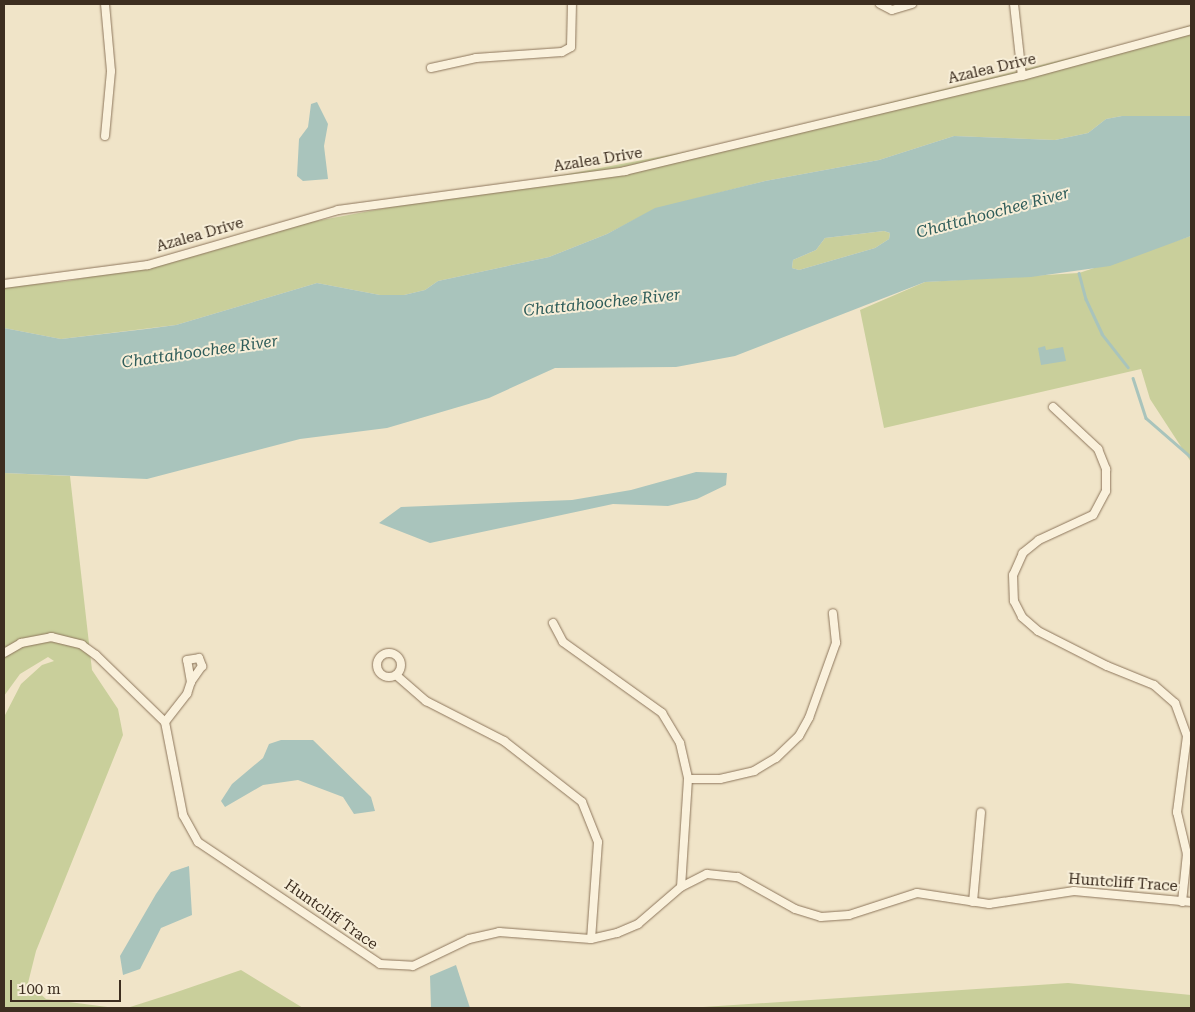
<!DOCTYPE html>
<html>
<head>
<meta charset="utf-8">
<style>
	body { margin:0 }
	#map { position:relative; width:1195px; height:1012px; overflow:hidden; background:#f0e4c8; font-family:"Roboto Serif",serif }
	div>[style] { position:absolute }
	.green>* { inset:0; background:#c9cf9b }
	.water>* { inset:0; background:#a9c4bc }
	.stream>* { height:2.5px; margin:-1.25px; padding:0 1.25px; transform-origin:1.25px; border-radius:1.25px; background:#a9c4bc }
	.roads { filter:drop-shadow(0 0 1px #8d765c) drop-shadow(0 0 1px #8d765c) }
	.minor>* { height:8px; margin:-4px; padding:0 4px; transform-origin:4px; border-radius:4px; background:#faf1dc }
	.minor>.ring { margin:-4px; padding:0; box-sizing:content-box; background:none; border:8px solid #faf1dc; border-radius:50% }
	span { translate:-50% -50%; white-space:nowrap; text-align:center; line-height:1.15; -webkit-text-stroke:4px #f7eed8; paint-order:stroke }
	.street-label { font-size:15px; color:#3d2e20 }
	.water-label { font-size:16px; color:#2f5d5a; font-style:italic }
	.frame { position:absolute; inset:0; border:5px solid #3d2e20; pointer-events:none }
	.scale { position:absolute; left:10px; top:980px; width:111px; height:22px; box-sizing:border-box; border:2px solid #3d2e20; border-top:0; padding-left:6px; font-size:15px; line-height:18px; white-space:nowrap; color:#3d2e20; -webkit-text-stroke:4px #f7eed8; paint-order:stroke }
</style>
</head>
<body>
<div id="map">
	<div class="green">
		<i style="clip-path:polygon(1191px 25px,1191px 116px,1122px 116px,1106px 119px,1088px 133px,1055px 140px,954px 136px,879px 160px,765px 181px,655px 209px,607px 234px,549px 257px,438px 281px,425px 290px,404px 295px,380px 295px,317px 283px,176px 325px,61px 339px,4px 328px,4px 287px,68px 281px,198px 255px,311px 222px,712px 147px,1162px 35px)"></i>
		<i style="clip-path:polygon(884px 231px,890px 233px,889px 239px,875px 248px,799px 270px,792px 268px,793px 260px,816px 250px,825px 238px)"></i>
		<i style="clip-path:polygon(1191px 236px,1191px 462px,1150px 399px,1141px 369px,884px 428px,860px 310px,925px 282px,1079px 273px)"></i>
		<i style="clip-path:polygon(4px 473px,70px 476px,92px 670px,118px 709px,123px 735px,36px 951px,28px 983px,46px 999px,115px 1008px,4px 1008px,4px 717px,21px 684px,42px 665px,54px 661px,48px 657px,20px 674px,4px 696px)"></i>
		<i style="clip-path:polygon(241px 970px,303px 1008px,127px 1008px,174px 993px)"></i>
		<i style="clip-path:polygon(1068px 983px,1191px 995px,1191px 1008px,688px 1008px)"></i>
	</div>
	<div class="water">
		<i style="clip-path:polygon(317px 102px,328px 124px,324px 146px,328px 179px,303px 181px,297px 176px,299px 139px,308px 127px,311px 104px)"></i>
		<i style="clip-path:polygon(evenodd,1122px 116px,1191px 116px,1191px 236px,1110px 266px,1031px 277px,925px 282px,735px 356px,676px 367px,555px 368px,489px 398px,387px 428px,300px 439px,147px 479px,4px 473px,4px 328px,61px 339px,146px 329px,176px 325px,317px 283px,380px 295px,404px 295px,425px 290px,438px 281px,549px 257px,607px 234px,655px 208px,765px 181px,879px 160px,954px 136px,1055px 140px,1088px 133px,1106px 119px,1122px 116px,884px 231px,890px 233px,889px 239px,875px 248px,799px 270px,792px 268px,793px 260px,816px 250px,825px 238px,884px 231px)"></i>
		<i style="clip-path:polygon(1045px 346px,1046px 350px,1063px 347px,1066px 361px,1041px 365px,1038px 348px)"></i>
		<i style="clip-path:polygon(696px 472px,727px 473px,726px 485px,697px 499px,668px 506px,613px 504px,430px 543px,379px 523px,401px 507px,572px 500px,631px 490px)"></i>
		<i style="clip-path:polygon(281px 740px,313px 740px,371px 797px,375px 811px,354px 814px,343px 797px,298px 780px,263px 785px,225px 807px,221px 801px,232px 784px,263px 758px,269px 744px)"></i>
		<i style="clip-path:polygon(189px 866px,192px 915px,161px 928px,140px 969px,123px 975px,120px 956px,156px 894px,171px 872px)"></i>
		<i style="clip-path:polygon(456px 965px,470px 1008px,431px 1008px,430px 976px)"></i>
	</div>
	<div class="stream">
		<i style="left:1079px;top:273px;width:27px;rotate:75deg"></i>
		<i style="left:1086px;top:299px;width:38px;rotate:65deg"></i>
		<i style="left:1102px;top:334px;width:42px;rotate:51.8deg"></i>
		<i style="left:1133px;top:378px;width:42px;rotate:72deg"></i>
		<i style="left:1146px;top:418px;width:60px;rotate:40.9deg"></i>
	</div>
	<div class="roads">
		<div class="minor">
			<i style="left:880px;top:4px;width:13px;rotate:27deg"></i>
			<i style="left:892px;top:10px;width:21px;rotate:-17deg"></i>
			<i style="left:1014px;top:4px;width:72px;rotate:83.7deg"></i>
			<i style="left:431px;top:68px;width:46px;rotate:-12.5deg"></i>
			<i style="left:476px;top:58px;width:86px;rotate:-4deg"></i>
			<i style="left:562px;top:52px;width:10px;rotate:-29deg"></i>
			<i style="left:571px;top:47px;width:43px;rotate:-88.7deg"></i>
			<i style="left:105px;top:136px;width:65px;rotate:-84.7deg"></i>
			<i style="left:111px;top:71px;width:67px;rotate:-95.1deg"></i>
			<i style="left:4px;top:284px;width:145px;rotate:-7.5deg"></i>
			<i style="left:148px;top:265px;width:198px;rotate:-16.1deg"></i>
			<i style="left:338px;top:210px;width:290px;rotate:-7.7deg"></i>
			<i style="left:625px;top:171px;width:408px;rotate:-13.5deg"></i>
			<i style="left:1022px;top:76px;width:175px;rotate:-15.2deg"></i>
			<i style="left:1053px;top:407px;width:62px;rotate:43deg"></i>
			<i style="left:1098px;top:449px;width:22px;rotate:68deg"></i>
			<i style="left:1106px;top:469px;width:22px;rotate:90deg"></i>
			<i style="left:1106px;top:491px;width:27px;rotate:118deg"></i>
			<i style="left:1093px;top:515px;width:60px;rotate:155.2deg"></i>
			<i style="left:1039px;top:540px;width:21px;rotate:141deg"></i>
			<i style="left:1023px;top:553px;width:24px;rotate:114deg"></i>
			<i style="left:1013px;top:575px;width:26px;rotate:88deg"></i>
			<i style="left:1014px;top:601px;width:18px;rotate:63deg"></i>
			<i style="left:1022px;top:617px;width:21px;rotate:41deg"></i>
			<i style="left:1038px;top:631px;width:77px;rotate:26.9deg"></i>
			<i style="left:1107px;top:666px;width:51px;rotate:22deg"></i>
			<i style="left:1154px;top:685px;width:28px;rotate:41deg"></i>
			<i style="left:1175px;top:703px;width:35px;rotate:70deg"></i>
			<i style="left:1187px;top:736px;width:77px;rotate:97.5deg"></i>
			<i style="left:1177px;top:812px;width:43px;rotate:76.6deg"></i>
			<i style="left:553px;top:623px;width:21px;rotate:62deg"></i>
			<i style="left:563px;top:642px;width:122px;rotate:35.6deg"></i>
			<i style="left:662px;top:713px;width:35px;rotate:59deg"></i>
			<i style="left:680px;top:743px;width:37px;rotate:77deg"></i>
			<i style="left:688px;top:779px;width:108px;rotate:93.7deg"></i>
			<i style="left:4px;top:653px;width:20px;rotate:-30deg"></i>
			<i style="left:21px;top:643px;width:31px;rotate:-11deg"></i>
			<i style="left:51px;top:637px;width:32px;rotate:14deg"></i>
			<i style="left:82px;top:645px;width:17px;rotate:36deg"></i>
			<i style="left:96px;top:655px;width:96px;rotate:44.2deg"></i>
			<i style="left:165px;top:722px;width:95px;rotate:79deg"></i>
			<i style="left:183px;top:815px;width:31px;rotate:61deg"></i>
			<i style="left:198px;top:842px;width:219px;rotate:33.8deg"></i>
			<i style="left:380px;top:964px;width:33px;rotate:3deg"></i>
			<i style="left:413px;top:966px;width:62px;rotate:-25.7deg"></i>
			<i style="left:469px;top:939px;width:31px;rotate:-13deg"></i>
			<i style="left:499px;top:932px;width:92px;rotate:4.4deg"></i>
			<i style="left:591px;top:939px;width:27px;rotate:-13deg"></i>
			<i style="left:617px;top:933px;width:23px;rotate:-23deg"></i>
			<i style="left:638px;top:924px;width:57px;rotate:-40.7deg"></i>
			<i style="left:681px;top:887px;width:29px;rotate:-27deg"></i>
			<i style="left:707px;top:874px;width:31px;rotate:6deg"></i>
			<i style="left:738px;top:877px;width:65px;rotate:29.3deg"></i>
			<i style="left:795px;top:909px;width:27px;rotate:17deg"></i>
			<i style="left:821px;top:917px;width:28px;rotate:-4deg"></i>
			<i style="left:849px;top:915px;width:71px;rotate:-17.9deg"></i>
			<i style="left:917px;top:893px;width:73px;rotate:8.7deg"></i>
			<i style="left:989px;top:904px;width:86px;rotate:-8.7deg"></i>
			<i style="left:1074px;top:891px;width:118px;rotate:5.4deg"></i>
			<i class="ring" style="left:377px;top:653px;width:16px;height:16px"></i>
			<i style="left:396px;top:675px;width:40px;rotate:41deg"></i>
			<i style="left:426px;top:701px;width:88px;rotate:27.1deg"></i>
			<i style="left:504px;top:741px;width:99px;rotate:38deg"></i>
			<i style="left:582px;top:802px;width:43px;rotate:68.2deg"></i>
			<i style="left:598px;top:842px;width:97px;rotate:94.1deg"></i>
			<i style="left:165px;top:722px;width:36px;rotate:-52deg"></i>
			<i style="left:187px;top:694px;width:13px;rotate:-72deg"></i>
			<i style="left:191px;top:682px;width:22px;rotate:-100deg"></i>
			<i style="left:187px;top:660px;width:12px;rotate:-9deg"></i>
			<i style="left:199px;top:658px;width:9px;rotate:69deg"></i>
			<i style="left:202px;top:666px;width:19px;rotate:125deg"></i>
			<i style="left:688px;top:779px;width:32px"></i>
			<i style="left:720px;top:779px;width:35px;rotate:-13deg"></i>
			<i style="left:754px;top:771px;width:26px;rotate:-31deg"></i>
			<i style="left:776px;top:758px;width:32px;rotate:-44deg"></i>
			<i style="left:799px;top:736px;width:21px;rotate:-61deg"></i>
			<i style="left:809px;top:718px;width:80px;rotate:-70.2deg"></i>
			<i style="left:836px;top:643px;width:30px;rotate:-96deg"></i>
			<i style="left:973px;top:902px;width:90px;rotate:-84.9deg"></i>
			<i style="left:1182px;top:902px;width:48px;rotate:-84.1deg"></i>
			<i style="left:1187px;top:854px;width:6px;rotate:45deg"></i>
		</div>
	</div>
	<div class="street-label">
		<span style="left:992px;top:69px;rotate:-13deg">Azalea Drive</span>
		<span style="left:598px;top:160px;rotate:-9deg">Azalea Drive</span>
		<span style="left:200px;top:235px;rotate:-16deg">Azalea Drive</span>
		<span style="left:1123px;top:883px;rotate:4deg">Huntcliff Trace</span>
		<span style="left:331px;top:915px;rotate:35deg">Huntcliff Trace</span>
	</div>
	<div class="water-label">
		<span style="left:993px;top:213px;rotate:-15deg">Chattahoochee River</span>
		<span style="left:602px;top:303px;rotate:-6deg">Chattahoochee River</span>
		<span style="left:200px;top:352px;rotate:-8deg">Chattahoochee River</span>
	</div>
	<div class="frame"></div>
	<div class="scale">100 m</div>
</div>
</body>
</html>
